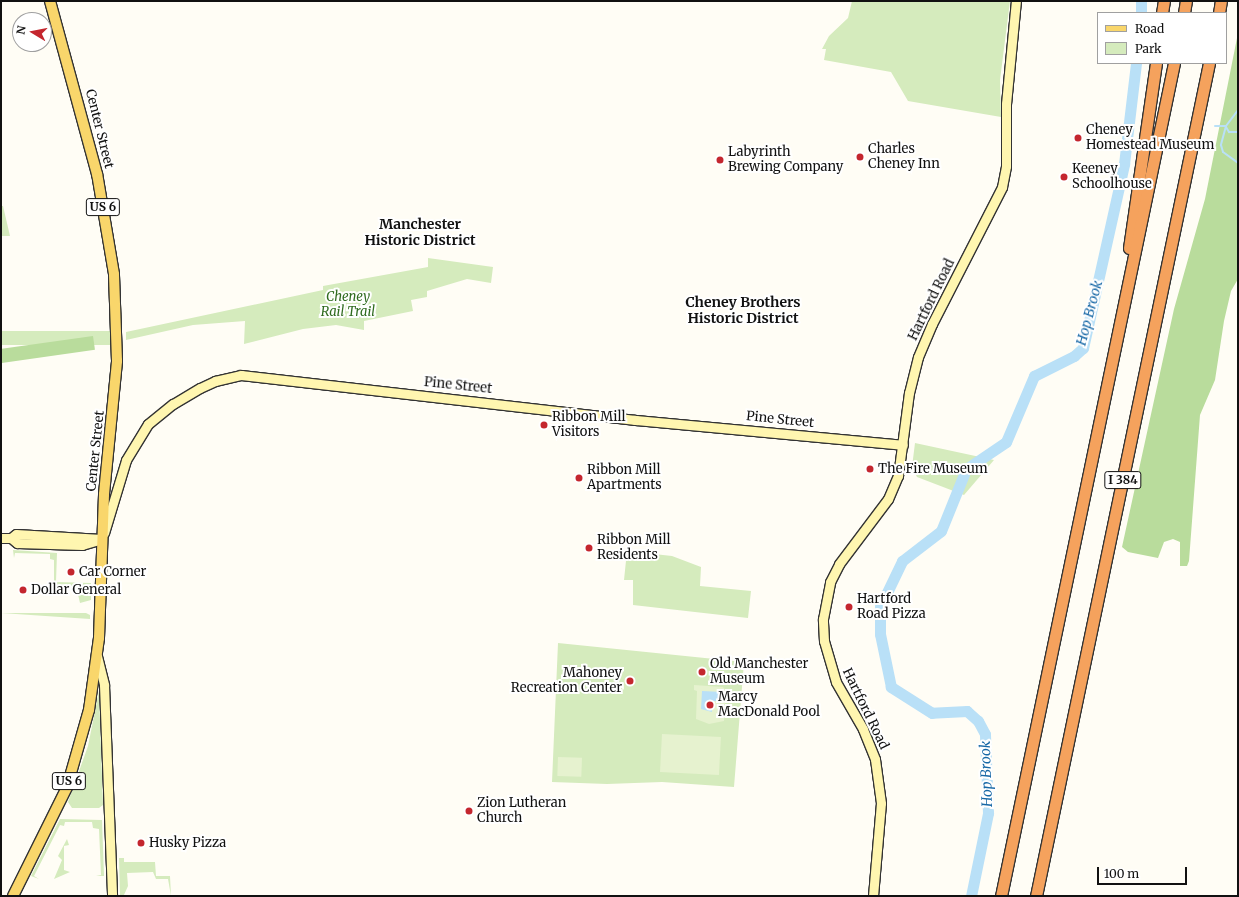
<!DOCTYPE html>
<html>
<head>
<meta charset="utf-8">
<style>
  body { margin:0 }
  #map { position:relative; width:1239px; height:897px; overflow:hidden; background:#fffdf5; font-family:Merriweather,serif }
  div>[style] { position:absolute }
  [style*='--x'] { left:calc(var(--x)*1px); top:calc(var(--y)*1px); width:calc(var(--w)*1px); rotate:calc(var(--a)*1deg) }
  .green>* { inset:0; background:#d5ebbd; transform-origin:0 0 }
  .forest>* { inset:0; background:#b9dc9c; transform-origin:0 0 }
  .pitch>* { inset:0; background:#e6f2cf; transform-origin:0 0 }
  .water>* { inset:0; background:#b9e0f7 }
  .stream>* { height:2px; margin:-1px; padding:0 1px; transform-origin:1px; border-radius:1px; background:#b9e0f7 }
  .river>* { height:11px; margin:-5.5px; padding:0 5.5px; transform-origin:5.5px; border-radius:5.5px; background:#b9e0f7 }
  .roads { filter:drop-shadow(1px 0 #333) drop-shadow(-1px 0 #333) drop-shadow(0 1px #333) drop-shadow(0 -1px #333) }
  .secondary>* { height:9px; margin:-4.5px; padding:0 4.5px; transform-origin:4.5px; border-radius:4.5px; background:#fff6b0 }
  .primary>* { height:10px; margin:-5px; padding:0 5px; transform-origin:5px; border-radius:5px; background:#f9d66b }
  .motorway>* { height:11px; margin:-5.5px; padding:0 5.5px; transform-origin:5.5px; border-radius:5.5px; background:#f5a25d }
  .dots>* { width:11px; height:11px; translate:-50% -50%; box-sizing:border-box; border:2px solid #fff; border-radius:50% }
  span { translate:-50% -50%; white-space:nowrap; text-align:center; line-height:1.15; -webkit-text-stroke:4px #fff; paint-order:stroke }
  .shield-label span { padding:1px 3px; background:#fff; border:1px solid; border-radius:3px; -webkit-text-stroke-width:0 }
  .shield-label { font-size:12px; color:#111; font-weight:700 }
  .street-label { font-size:13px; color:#111 }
  .poi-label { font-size:13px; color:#111 }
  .left { translate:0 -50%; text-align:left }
  .right { translate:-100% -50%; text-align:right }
  .park-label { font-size:13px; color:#2f6b1f; font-style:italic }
  .neighbourhood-label { font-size:14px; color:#111; font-weight:700 }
  .water-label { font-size:14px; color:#1768a6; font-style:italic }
  .frame { position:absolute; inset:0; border:2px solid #111; pointer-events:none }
  .legend { position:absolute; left:1097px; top:12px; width:130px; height:52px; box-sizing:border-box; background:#fff; border:1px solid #a0a0a0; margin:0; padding:5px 7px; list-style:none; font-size:12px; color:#111 }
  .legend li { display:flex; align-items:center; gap:8px; height:20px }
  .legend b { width:20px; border:1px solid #a0a0a0 }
  .north { position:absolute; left:12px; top:12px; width:40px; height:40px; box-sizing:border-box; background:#fff; border:1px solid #a0a0a0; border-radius:50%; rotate:280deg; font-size:11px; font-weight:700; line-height:16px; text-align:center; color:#111 }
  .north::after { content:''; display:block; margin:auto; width:14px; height:18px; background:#c4262e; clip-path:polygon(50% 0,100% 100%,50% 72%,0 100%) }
  .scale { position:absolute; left:1097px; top:867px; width:90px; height:18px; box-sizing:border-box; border:2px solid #111; border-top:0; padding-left:5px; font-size:12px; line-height:14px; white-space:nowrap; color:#111; -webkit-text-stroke:3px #fff; paint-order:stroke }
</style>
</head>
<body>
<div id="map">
  <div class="green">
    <i style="clip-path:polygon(852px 1px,1010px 1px,1000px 80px,1001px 117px,908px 101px,891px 72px,824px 60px,826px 49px,822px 49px,829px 36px,848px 18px)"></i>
    <i style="clip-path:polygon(1px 206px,3px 206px,10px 236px,1px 236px)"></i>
    <i style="clip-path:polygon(428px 258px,493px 267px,491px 283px,467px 279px,427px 291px,427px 297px,411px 300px,413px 311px,364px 321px,364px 330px,336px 325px,303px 329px,244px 344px,245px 321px,193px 325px,126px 340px,126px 332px,323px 290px,323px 286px,428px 267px)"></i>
    <i style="left:110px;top:331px;width:14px;height:114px;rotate:90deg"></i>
    <i style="clip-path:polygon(915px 443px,994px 460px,964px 495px,917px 477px,912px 467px)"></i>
    <i style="clip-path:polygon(13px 550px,57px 553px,56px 582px,91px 583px,91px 600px,80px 603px,76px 586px,52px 585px,52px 590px,49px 590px,49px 584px,54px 584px,54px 560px,50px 559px,50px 554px,15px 553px,14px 558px)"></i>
    <i style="clip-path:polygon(627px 551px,672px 556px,701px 567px,700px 586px,751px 591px,748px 618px,633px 605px,633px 580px,624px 580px)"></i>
    <i style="clip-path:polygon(1px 613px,86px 613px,90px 615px,90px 619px)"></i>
    <i style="clip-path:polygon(558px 643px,744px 662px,734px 787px,662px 782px,607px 784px,552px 782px)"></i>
    <i style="clip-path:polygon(99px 691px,103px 805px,99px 808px,72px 808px,68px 802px,88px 746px)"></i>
    <i style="clip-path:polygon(60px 819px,102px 820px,104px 876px,96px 876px,101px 875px,99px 829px,93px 828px,92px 822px,65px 822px,64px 826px,60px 825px,34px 876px,39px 879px,31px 876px)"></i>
    <i style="clip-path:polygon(67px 839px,69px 845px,64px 846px,64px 870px,70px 872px,54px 879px,62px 860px,58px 856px)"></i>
    <i style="clip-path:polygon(119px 858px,124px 858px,124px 862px,155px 862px,156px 876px,170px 876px,171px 896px,168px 879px,156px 879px,153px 872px,127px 873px,128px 886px,124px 895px,120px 896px)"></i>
  </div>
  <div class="forest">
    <i style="clip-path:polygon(1238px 33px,1238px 279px,1231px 291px,1224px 321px,1215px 380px,1200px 415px,1189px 561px,1187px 566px,1180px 566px,1180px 542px,1173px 539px,1164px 542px,1158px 558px,1128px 552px,1122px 547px,1174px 309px,1205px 199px)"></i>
    <i style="left:93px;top:336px;width:14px;height:96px;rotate:82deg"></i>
  </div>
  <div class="pitch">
    <i style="clip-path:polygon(694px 685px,723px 687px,726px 691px,724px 721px,709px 724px,696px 719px,697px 691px,694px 690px)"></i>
    <i style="left:662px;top:734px;width:59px;height:38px;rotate:3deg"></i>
    <i style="left:558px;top:757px;width:24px;height:19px;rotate:2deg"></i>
  </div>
  <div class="water">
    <i style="clip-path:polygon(702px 691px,723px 692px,722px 701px,712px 701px,712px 712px,701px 709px)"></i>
  </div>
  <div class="stream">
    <i style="--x:1215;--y:126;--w:11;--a:0"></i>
    <i style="--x:1226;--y:126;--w:20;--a:-53"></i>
    <i style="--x:1226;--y:126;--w:20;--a:105"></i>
    <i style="--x:1221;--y:145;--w:7;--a:74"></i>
    <i style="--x:1223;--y:152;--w:19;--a:36"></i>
    <i style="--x:1226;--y:127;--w:6;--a:59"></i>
    <i style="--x:1229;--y:132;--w:9;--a:0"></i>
    <i style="--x:1127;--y:145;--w:7;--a:-16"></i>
  </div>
  <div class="river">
    <i style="--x:1141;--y:13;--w:12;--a:-90"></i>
    <i style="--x:971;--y:896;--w:85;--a:-78.4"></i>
    <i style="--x:988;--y:813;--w:79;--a:-92.2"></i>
    <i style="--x:985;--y:734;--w:15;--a:-118"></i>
    <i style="--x:978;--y:721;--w:15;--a:-138"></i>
    <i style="--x:967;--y:711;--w:35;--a:177"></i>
    <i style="--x:932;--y:713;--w:49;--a:-147.6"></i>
    <i style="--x:891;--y:687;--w:54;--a:-101.7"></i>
    <i style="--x:880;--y:634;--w:27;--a:-90"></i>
    <i style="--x:880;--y:607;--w:51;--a:-64.4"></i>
    <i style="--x:902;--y:561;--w:49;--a:-37.6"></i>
    <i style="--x:941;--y:531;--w:67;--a:-68"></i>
    <i style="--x:966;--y:469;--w:48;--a:-34"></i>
    <i style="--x:1006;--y:442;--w:72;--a:-67"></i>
    <i style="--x:1034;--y:376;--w:45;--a:-26.6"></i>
    <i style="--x:1074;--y:356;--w:12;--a:-42"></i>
    <i style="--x:1083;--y:348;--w:189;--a:-77.4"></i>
    <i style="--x:1124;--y:164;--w:102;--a:-83.2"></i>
  </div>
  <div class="roads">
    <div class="secondary">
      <i style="--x:104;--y:533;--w:76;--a:-73.2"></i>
      <i style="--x:126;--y:460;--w:42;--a:-58.6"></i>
      <i style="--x:148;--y:424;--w:32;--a:-39"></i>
      <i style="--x:173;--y:404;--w:31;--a:-31"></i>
      <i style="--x:200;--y:388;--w:17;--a:-25"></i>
      <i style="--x:215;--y:381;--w:27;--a:-13"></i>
      <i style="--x:241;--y:375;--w:397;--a:6.5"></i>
      <i style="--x:635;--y:420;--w:269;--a:5.3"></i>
      <i style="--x:1;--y:538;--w:10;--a:0"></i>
      <i style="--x:11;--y:538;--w:8;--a:40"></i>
      <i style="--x:17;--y:543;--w:65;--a:1.8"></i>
      <i style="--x:82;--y:545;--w:21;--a:-17"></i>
      <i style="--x:11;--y:538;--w:6;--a:-39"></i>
      <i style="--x:16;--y:534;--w:86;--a:3.3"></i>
      <i style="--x:97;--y:656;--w:30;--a:76"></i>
      <i style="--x:104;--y:685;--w:211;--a:87.8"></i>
      <i style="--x:873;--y:896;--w:93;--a:-85.1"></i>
      <i style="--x:881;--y:803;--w:44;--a:-97.8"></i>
      <i style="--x:875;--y:759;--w:32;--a:-112"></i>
      <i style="--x:863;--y:729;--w:54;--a:-119.9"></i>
      <i style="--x:836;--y:682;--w:43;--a:-106.3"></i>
      <i style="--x:824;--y:641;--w:22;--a:-93"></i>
      <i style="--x:823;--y:619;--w:38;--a:-79"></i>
      <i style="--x:830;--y:582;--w:20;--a:-63"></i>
      <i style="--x:839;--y:564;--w:81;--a:-53"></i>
      <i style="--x:888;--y:499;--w:25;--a:-67"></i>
      <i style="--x:898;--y:476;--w:84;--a:-82.5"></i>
      <i style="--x:909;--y:393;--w:37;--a:-76"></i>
      <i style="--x:918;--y:357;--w:36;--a:-67"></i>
      <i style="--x:932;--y:324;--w:154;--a:-62.9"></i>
      <i style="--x:1002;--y:187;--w:21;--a:-79"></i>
      <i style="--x:1006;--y:166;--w:62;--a:-90"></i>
      <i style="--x:1006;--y:104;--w:103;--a:-84.5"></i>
    </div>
    <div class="primary">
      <i style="--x:13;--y:896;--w:122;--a:-63.6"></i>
      <i style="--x:67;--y:787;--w:80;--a:-74.1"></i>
      <i style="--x:89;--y:710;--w:73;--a:-82.1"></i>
      <i style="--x:99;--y:638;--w:144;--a:-88"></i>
      <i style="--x:104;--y:494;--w:134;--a:-84.4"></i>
      <i style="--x:117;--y:361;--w:87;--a:-92"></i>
      <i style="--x:114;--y:274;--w:101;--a:-99.6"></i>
      <i style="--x:97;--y:174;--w:179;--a:-105.2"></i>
    </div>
    <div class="motorway">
      <i style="--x:1162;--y:13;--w:12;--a:-81"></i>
      <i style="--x:1184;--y:13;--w:12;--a:-81"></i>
      <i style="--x:1219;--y:13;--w:12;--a:-81"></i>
      <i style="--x:1129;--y:248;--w:187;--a:-81.7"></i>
      <i style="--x:1001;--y:896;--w:851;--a:-78.27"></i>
      <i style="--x:1036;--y:896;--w:851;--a:-78.27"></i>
    </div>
  </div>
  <div class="dots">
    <i style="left:1078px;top:138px;background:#c4262e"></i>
    <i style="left:860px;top:157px;background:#c4262e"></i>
    <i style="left:720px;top:160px;background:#c4262e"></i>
    <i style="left:1064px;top:177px;background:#c4262e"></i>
    <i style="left:544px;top:425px;background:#c4262e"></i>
    <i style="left:870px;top:469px;background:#c4262e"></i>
    <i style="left:579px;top:478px;background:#c4262e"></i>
    <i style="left:589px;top:548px;background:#c4262e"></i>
    <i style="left:71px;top:572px;background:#c4262e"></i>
    <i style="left:23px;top:590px;background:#c4262e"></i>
    <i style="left:849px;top:607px;background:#c4262e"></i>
    <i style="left:702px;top:672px;background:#c4262e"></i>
    <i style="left:630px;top:681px;background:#c4262e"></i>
    <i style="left:710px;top:705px;background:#c4262e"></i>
    <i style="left:469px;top:811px;background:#c4262e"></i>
    <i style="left:141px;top:843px;background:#c4262e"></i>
  </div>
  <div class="shield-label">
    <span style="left:103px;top:207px">US 6</span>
    <span style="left:1123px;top:480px">I 384</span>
    <span style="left:69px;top:781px">US 6</span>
  </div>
  <div class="street-label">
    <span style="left:99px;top:129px;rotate:76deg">Center Street</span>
    <span style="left:932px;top:300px;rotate:-64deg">Hartford Road</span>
    <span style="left:458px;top:386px;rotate:6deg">Pine Street</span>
    <span style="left:780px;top:420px;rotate:6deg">Pine Street</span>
    <span style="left:96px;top:451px;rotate:-84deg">Center Street</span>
    <span style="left:865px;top:709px;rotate:64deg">Hartford Road</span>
  </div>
  <div class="poi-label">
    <span class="left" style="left:1086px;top:138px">Cheney<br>Homestead Museum</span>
    <span class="left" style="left:868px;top:157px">Charles<br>Cheney Inn</span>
    <span class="left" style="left:728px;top:160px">Labyrinth<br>Brewing Company</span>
    <span class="left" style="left:1072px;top:177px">Keeney<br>Schoolhouse</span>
    <span class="left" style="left:552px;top:425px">Ribbon Mill<br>Visitors</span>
    <span class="left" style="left:878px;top:469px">The Fire Museum</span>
    <span class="left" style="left:587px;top:478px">Ribbon Mill<br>Apartments</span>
    <span class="left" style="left:597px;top:548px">Ribbon Mill<br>Residents</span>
    <span class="left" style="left:79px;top:572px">Car Corner</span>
    <span class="left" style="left:31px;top:590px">Dollar General</span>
    <span class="left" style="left:857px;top:607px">Hartford<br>Road Pizza</span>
    <span class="left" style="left:710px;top:672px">Old Manchester<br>Museum</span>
    <span class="right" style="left:622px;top:681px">Mahoney<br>Recreation Center</span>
    <span class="left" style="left:718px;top:705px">Marcy<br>MacDonald Pool</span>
    <span class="left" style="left:477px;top:811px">Zion Lutheran<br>Church</span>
    <span class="left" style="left:149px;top:843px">Husky Pizza</span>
  </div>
  <div class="park-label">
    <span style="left:348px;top:305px">Cheney<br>Rail Trail</span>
  </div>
  <div class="neighbourhood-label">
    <span style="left:420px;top:232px">Manchester<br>Historic District</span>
    <span style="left:743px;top:310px">Cheney Brothers<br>Historic District</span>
  </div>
  <div class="water-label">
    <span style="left:1089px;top:313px;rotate:-75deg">Hop Brook</span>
    <span style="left:986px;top:774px;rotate:-92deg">Hop Brook</span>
  </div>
  <div class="frame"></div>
  <ul class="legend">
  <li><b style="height:5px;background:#f9d66b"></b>Road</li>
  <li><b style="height:11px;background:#d5ebbd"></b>Park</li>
  </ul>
  <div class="north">N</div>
  <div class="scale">100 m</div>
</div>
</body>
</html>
